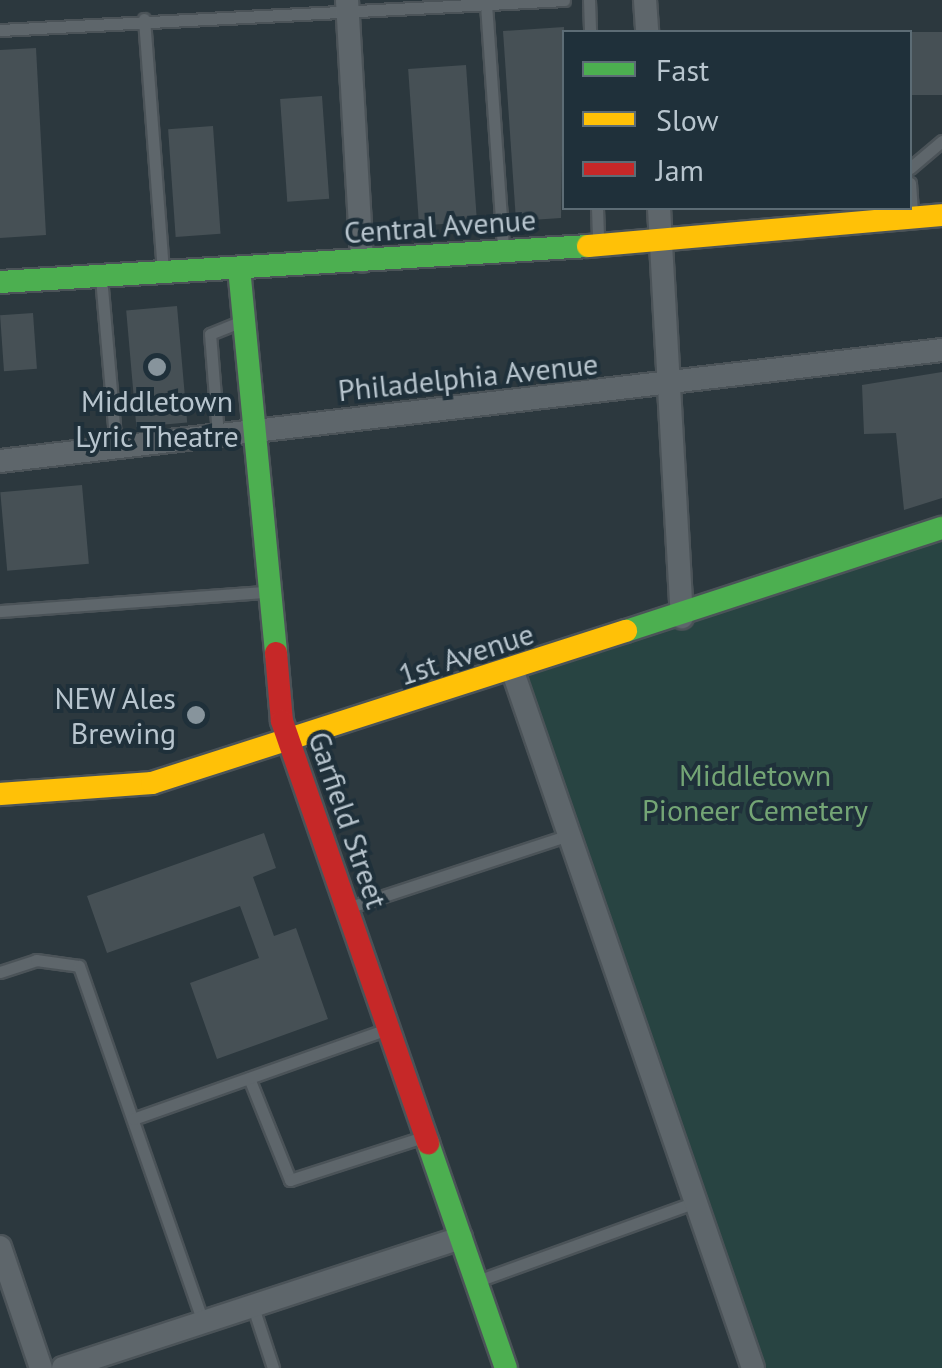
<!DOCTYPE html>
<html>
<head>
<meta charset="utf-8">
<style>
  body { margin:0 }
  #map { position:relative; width:942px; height:1368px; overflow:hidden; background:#2c383e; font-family:"PT Sans",sans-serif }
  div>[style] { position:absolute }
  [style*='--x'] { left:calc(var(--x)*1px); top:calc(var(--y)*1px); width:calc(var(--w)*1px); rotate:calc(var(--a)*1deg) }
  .green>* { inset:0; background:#284442 }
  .building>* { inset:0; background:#465055; transform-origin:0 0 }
  .roads { filter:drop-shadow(2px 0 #4b5358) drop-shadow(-2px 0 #4b5358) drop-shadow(0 2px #4b5358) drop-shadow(0 -2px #4b5358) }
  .lane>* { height:11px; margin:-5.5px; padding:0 5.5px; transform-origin:5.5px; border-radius:5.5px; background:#5e666b }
  .street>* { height:22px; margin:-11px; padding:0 11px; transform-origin:11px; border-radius:11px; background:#5e666b }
  .fast>* { height:22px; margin:-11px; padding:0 11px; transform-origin:11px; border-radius:11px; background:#4caf50 }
  .slow>* { height:22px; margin:-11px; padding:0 11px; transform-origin:11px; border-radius:11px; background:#ffc107 }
  .jam>* { height:22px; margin:-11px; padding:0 11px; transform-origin:11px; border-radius:11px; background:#c62828 }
  .dots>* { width:28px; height:28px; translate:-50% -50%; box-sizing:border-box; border:5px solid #1f303a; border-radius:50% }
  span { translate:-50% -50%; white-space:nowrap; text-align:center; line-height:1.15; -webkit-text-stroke:8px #1f303a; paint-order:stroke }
  .street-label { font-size:30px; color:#b8c5ce }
  .poi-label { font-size:30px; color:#b8c5ce }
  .right { translate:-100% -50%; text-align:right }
  .park-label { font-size:30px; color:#74a575 }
  .legend { position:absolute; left:562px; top:30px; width:350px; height:180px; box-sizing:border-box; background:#1f303a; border:2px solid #5c6c75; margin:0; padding:12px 18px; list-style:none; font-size:30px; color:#b8c5ce }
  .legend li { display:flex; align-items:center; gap:20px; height:50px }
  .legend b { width:50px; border:2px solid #5c6c75 }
</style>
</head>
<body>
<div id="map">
  <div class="green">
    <i style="clip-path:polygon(942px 528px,942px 1368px,753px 1368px,512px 669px)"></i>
  </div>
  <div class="building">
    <i style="clip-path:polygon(564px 27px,561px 218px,516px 221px,503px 31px)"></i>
    <i style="left:942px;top:32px;width:63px;height:32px;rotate:90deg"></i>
    <i style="clip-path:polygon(36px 48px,46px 235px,0 238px,0 50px)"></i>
    <i style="left:466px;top:65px;width:157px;height:58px;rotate:86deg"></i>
    <i style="left:322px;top:96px;width:103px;height:42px;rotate:86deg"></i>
    <i style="left:213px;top:126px;width:108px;height:45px;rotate:86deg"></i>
    <i style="left:177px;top:306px;width:117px;height:51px;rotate:85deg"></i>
    <i style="left:33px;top:313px;width:56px;height:33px;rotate:86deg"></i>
    <i style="clip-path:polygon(942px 372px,942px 498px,904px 510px,896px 433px,864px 434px,862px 385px)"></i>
    <i style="left:82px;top:485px;width:79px;height:82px;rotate:85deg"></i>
    <i style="clip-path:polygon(264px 833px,276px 868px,253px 877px,274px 936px,296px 928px,328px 1019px,217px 1059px,190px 983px,259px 958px,240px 906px,107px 953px,87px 896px)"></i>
  </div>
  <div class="roads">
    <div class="lane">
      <i style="--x:589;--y:0;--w:32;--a:88"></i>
      <i style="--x:486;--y:4;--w:247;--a:86"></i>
      <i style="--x:144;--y:19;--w:252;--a:85.7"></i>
      <i style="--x:0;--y:30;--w:565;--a:-3.04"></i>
      <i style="--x:910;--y:168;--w:42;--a:-40.2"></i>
      <i style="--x:910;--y:183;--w:30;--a:86"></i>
      <i style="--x:597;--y:208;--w:32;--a:88"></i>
      <i style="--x:101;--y:277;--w:171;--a:85"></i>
      <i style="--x:218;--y:435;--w:101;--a:-94.5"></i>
      <i style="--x:210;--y:334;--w:31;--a:-22"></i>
      <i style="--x:0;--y:611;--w:266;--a:-4.1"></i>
      <i style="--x:350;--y:907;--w:231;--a:-18.2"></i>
      <i style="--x:0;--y:972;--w:38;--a:-18"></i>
      <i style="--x:36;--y:960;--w:43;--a:7.9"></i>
      <i style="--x:79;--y:966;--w:379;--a:70.8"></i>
      <i style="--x:249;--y:1078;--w:110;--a:68.1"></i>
      <i style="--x:290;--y:1180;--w:140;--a:-17.9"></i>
      <i style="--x:133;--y:1119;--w:266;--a:-19.5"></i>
      <i style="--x:480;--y:1280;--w:230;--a:-19.9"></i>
      <i style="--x:253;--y:1307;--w:64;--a:71.8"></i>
    </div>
    <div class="street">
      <i style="--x:347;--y:0;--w:261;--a:86.7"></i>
      <i style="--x:645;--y:0;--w:32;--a:86"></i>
      <i style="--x:659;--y:208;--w:410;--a:86.8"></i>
      <i style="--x:0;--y:461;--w:949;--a:-6.72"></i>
      <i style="--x:512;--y:669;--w:739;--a:70.98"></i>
      <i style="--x:0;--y:1247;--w:128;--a:71.3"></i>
      <i style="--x:63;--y:1368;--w:419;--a:-18.1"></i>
    </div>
    <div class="fast">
      <i style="--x:239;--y:268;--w:387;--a:84.5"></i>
      <i style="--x:0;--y:282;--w:589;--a:-3.5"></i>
      <i style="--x:626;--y:631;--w:332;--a:-18.1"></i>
      <i style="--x:428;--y:1143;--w:238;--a:70.9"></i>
    </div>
    <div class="slow">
      <i style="--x:588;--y:246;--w:355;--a:-5"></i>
      <i style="--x:0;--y:794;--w:152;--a:-4.1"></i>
      <i style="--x:152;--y:783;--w:498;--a:-17.8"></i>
    </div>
    <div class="jam">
      <i style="--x:276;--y:653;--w:68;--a:85"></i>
      <i style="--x:282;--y:721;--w:447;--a:70.9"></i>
    </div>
  </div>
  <div class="dots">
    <i style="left:157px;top:367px;background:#87949c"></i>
    <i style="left:196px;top:715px;background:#87949c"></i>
  </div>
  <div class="street-label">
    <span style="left:440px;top:226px;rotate:-4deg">Central Avenue</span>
    <span style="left:468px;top:377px;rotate:-6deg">Philadelphia Avenue</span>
    <span style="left:466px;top:654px;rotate:-18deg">1st Avenue</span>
    <span style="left:348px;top:820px;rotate:71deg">Garfield Street</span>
  </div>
  <div class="poi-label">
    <span style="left:157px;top:418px">Middletown<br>Lyric Theatre</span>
    <span class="right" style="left:176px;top:715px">NEW Ales<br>Brewing</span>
  </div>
  <div class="park-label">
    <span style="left:755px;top:792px">Middletown<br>Pioneer Cemetery</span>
  </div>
  <ul class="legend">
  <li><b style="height:12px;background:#4caf50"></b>Fast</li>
  <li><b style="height:12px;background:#ffc107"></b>Slow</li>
  <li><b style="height:12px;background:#c62828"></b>Jam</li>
  </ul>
</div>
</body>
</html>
